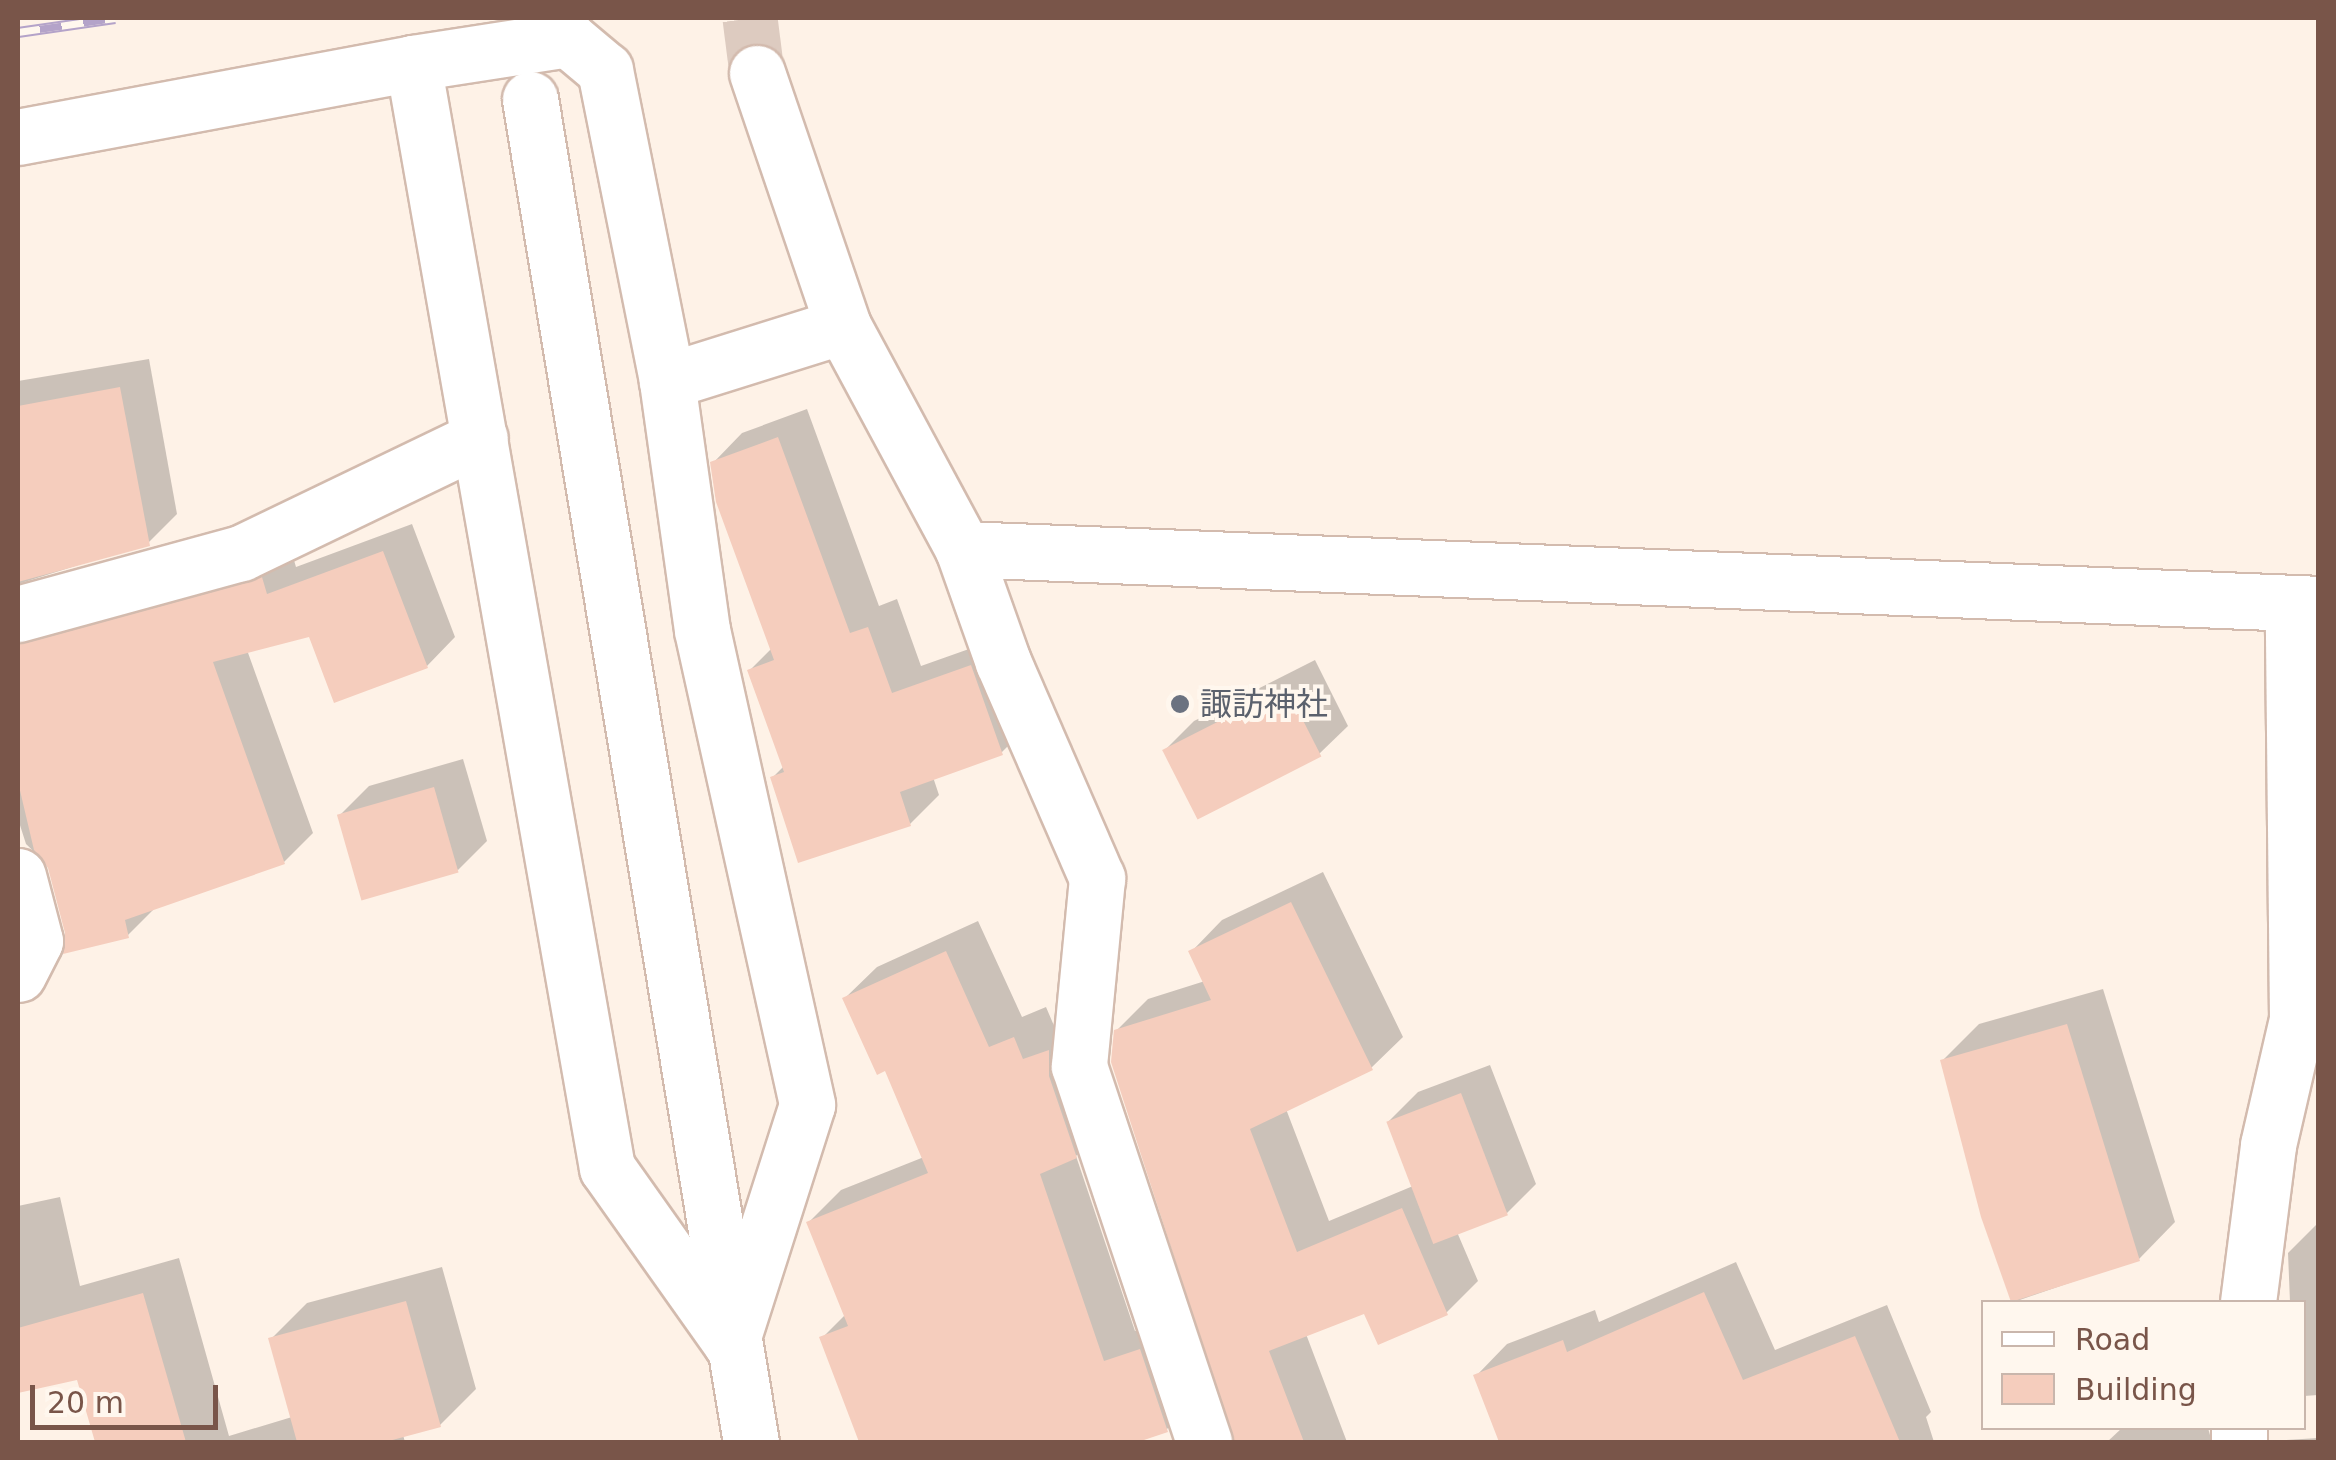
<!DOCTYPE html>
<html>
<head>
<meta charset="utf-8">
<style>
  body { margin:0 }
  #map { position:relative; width:2336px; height:1460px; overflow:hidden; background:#fef2e7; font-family:"DejaVu Sans","Noto Sans JP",sans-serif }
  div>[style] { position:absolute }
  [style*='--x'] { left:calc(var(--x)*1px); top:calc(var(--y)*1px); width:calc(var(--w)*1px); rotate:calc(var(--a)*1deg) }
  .shadow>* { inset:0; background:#0003 }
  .building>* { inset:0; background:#f5cdbd; transform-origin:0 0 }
  .minor-tunnel>* { height:55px; margin-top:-27.5px; transform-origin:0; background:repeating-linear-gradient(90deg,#ddcbc0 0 55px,transparent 0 83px) }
  .roads { filter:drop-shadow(2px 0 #d3bbae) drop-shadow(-2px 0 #d3bbae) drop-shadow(0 2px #d3bbae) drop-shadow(0 -2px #d3bbae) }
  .minor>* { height:55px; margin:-27.5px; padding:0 27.5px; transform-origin:27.5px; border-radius:27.5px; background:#fff }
  .rail>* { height:11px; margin-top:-5.5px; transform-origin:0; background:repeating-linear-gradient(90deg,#fff7ee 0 22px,#b4a3c9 0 44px); box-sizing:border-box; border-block:2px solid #b4a3c9 }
  .dots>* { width:28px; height:28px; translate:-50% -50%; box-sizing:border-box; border:5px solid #fff7ee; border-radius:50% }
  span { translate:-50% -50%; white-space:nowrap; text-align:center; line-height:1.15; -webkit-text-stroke:8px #fff7ee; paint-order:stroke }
  .worship-label { font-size:32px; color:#5b616d }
  .left { translate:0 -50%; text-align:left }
  .frame { position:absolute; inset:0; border:20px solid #795549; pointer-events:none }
  .legend { position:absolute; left:1981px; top:1300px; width:325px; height:130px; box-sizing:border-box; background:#fff7ee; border:2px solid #c9b6ac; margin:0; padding:12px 18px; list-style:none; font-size:30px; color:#795549 }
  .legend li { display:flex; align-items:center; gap:20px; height:50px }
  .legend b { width:50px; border:2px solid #c9b6ac }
  .scale { position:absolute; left:30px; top:1385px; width:188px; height:45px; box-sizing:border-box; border:5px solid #795549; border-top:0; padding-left:12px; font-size:30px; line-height:35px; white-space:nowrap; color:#795549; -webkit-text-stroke:8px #fff7ee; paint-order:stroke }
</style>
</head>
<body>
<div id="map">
  <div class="shadow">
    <i style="clip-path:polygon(149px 359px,177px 514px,148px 543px,18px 584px,18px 381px)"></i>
    <i style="clip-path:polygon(807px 409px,879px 606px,897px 599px,921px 666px,1000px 638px,1030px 724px,1002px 752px,933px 777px,939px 795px,910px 824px,773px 777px,784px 766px,750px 670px,772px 648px,713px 463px,742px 433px)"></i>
    <i style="clip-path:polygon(412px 524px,455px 637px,427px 666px,310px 634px,247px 650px,313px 833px,284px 862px,157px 906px,127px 936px,68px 933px,50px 867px,26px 844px,18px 819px,18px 594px,291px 550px,296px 567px)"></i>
    <i style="clip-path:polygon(1315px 660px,1348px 726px,1319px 754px,1165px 750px,1194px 721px)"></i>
    <i style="clip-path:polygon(463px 759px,487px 841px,458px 870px,340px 815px,369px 786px)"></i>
    <i style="clip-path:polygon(1323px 872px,1403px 1037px,1371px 1068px,1286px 1109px,1329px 1221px,1413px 1186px,1389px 1121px,1418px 1092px,1490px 1065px,1536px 1184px,1507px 1213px,1457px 1232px,1478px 1281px,1446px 1313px,1365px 1310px,1306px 1334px,1347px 1442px,1235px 1442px,1116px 1031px,1148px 999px,1205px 981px,1191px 952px,1222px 920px)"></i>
    <i style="clip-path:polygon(978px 921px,1022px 1017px,1046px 1007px,1055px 1028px,1080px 1020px,1107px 1124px,1076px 1156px,1135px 1331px,1172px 1319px,1198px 1398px,1166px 1430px,1131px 1442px,861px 1442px,822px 1338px,846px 1314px,809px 1222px,841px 1190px,924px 1157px,886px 1068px,845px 998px,877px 967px)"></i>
    <i style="clip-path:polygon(2103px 989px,2175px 1222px,2139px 1259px,2014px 1302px,1983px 1216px,1943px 1060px,1979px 1024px)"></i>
    <i style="clip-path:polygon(60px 1197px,80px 1286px,179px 1258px,229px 1436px,292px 1417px,271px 1339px,307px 1303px,442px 1267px,476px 1389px,440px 1425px,403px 1435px,405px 1442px,100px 1442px,79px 1377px,18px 1390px,18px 1206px)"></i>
    <i style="clip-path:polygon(2318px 1223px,2318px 1395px,2304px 1396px,2304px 1302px,2290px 1302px,2288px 1253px)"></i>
    <i style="clip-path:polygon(1736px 1262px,1775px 1350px,1887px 1305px,1931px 1412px,1926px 1417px,1934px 1442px,1502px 1442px,1476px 1376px,1507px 1344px,1595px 1310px,1599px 1322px)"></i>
    <i style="clip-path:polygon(2122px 1428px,2208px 1428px,2212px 1442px,2107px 1442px)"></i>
    <i style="clip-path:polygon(2318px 1438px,2318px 1442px,2255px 1442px)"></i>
  </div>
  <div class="building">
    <i style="clip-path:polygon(120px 387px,150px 546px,18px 582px,18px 406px)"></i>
    <i style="clip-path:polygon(778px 437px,850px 633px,868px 627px,892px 693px,971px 665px,1003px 755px,900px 792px,911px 826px,798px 863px,770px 777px,784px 772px,747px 670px,774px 660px,716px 502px,710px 462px)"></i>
    <i style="clip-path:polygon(383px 551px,428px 668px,334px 703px,309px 637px,213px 662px,285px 864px,125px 920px,129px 938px,63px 954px,65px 933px,48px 868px,34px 850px,18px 782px,18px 644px,262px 577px,267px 594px)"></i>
    <i style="left:1286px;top:687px;width:78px;height:139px;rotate:63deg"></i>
    <i style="left:434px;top:787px;width:89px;height:101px;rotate:74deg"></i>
    <i style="clip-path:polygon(1291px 902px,1373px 1070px,1250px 1129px,1297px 1252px,1402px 1208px,1448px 1315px,1378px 1345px,1364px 1314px,1269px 1351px,1304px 1442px,1234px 1442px,1111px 1062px,1114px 1030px,1211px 1000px,1188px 951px)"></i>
    <i style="clip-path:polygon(946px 951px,989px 1047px,1014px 1037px,1023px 1059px,1049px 1050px,1049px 1076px,1077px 1158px,1040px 1174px,1104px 1361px,1140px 1349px,1168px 1432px,1138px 1442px,859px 1442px,819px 1337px,848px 1326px,806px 1222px,928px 1173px,885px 1071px,877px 1075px,842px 998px)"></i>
    <i style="clip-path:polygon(2067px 1024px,2140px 1261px,2011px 1302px,1981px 1217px,1940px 1060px)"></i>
    <i style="left:1461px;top:1093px;width:131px;height:80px;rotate:69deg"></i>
    <i style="clip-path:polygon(1704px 1292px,1743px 1380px,1855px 1336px,1900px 1442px,1499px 1442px,1473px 1375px,1563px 1340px,1567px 1352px)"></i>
    <i style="clip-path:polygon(143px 1293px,186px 1442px,95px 1442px,77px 1380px,18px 1393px,18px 1328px)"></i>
    <i style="clip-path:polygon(406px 1301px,441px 1427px,385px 1442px,297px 1442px,268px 1338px)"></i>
  </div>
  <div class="minor-tunnel">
    <i style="--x:750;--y:18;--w:55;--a:82.7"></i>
  </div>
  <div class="roads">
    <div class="minor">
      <i style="--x:568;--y:39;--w:48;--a:40"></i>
      <i style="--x:605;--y:70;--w:317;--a:78.7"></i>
      <i style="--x:667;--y:381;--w:251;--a:82"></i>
      <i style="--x:702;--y:630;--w:486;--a:77.5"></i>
      <i style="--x:807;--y:1105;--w:250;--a:107.7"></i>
      <i style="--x:731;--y:1343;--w:214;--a:-125.3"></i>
      <i style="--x:607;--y:1168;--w:1122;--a:-99.96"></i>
      <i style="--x:413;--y:63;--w:157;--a:-8.8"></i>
      <i style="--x:757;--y:73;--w:267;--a:71.2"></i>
      <i style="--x:843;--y:326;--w:253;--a:61.7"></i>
      <i style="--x:963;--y:549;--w:120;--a:70.5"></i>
      <i style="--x:1003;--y:662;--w:236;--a:66.5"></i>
      <i style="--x:1097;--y:878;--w:189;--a:95.5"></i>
      <i style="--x:1079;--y:1066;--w:396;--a:71.6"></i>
      <i style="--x:530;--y:99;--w:1361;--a:80.66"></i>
      <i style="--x:18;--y:137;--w:402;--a:-10.6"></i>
      <i style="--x:667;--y:381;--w:184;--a:-17.4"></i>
      <i style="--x:963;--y:549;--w:1356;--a:2.32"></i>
      <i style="--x:18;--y:614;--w:231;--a:-15.3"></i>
      <i style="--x:241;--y:553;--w:265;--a:-25.7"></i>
      <i style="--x:18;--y:876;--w:67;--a:75.3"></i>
      <i style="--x:35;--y:941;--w:37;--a:117"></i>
      <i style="--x:2248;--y:1302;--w:158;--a:-82.7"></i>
      <i style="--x:2268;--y:1145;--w:129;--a:-77"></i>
      <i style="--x:2297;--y:1019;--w:415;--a:-90.6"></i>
      <i style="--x:2239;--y:1428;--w:14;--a:90"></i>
    </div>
  </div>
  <div class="rail">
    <i style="--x:18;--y:32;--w:98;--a:-8.2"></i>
  </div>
  <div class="dots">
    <i style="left:1180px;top:704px;background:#6b7280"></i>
  </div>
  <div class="worship-label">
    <span class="left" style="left:1200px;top:704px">諏訪神社</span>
  </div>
  <div class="frame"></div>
  <ul class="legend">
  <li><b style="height:12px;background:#fff"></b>Road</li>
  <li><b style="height:28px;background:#f5cdbd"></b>Building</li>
  </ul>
  <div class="scale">20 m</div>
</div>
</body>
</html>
